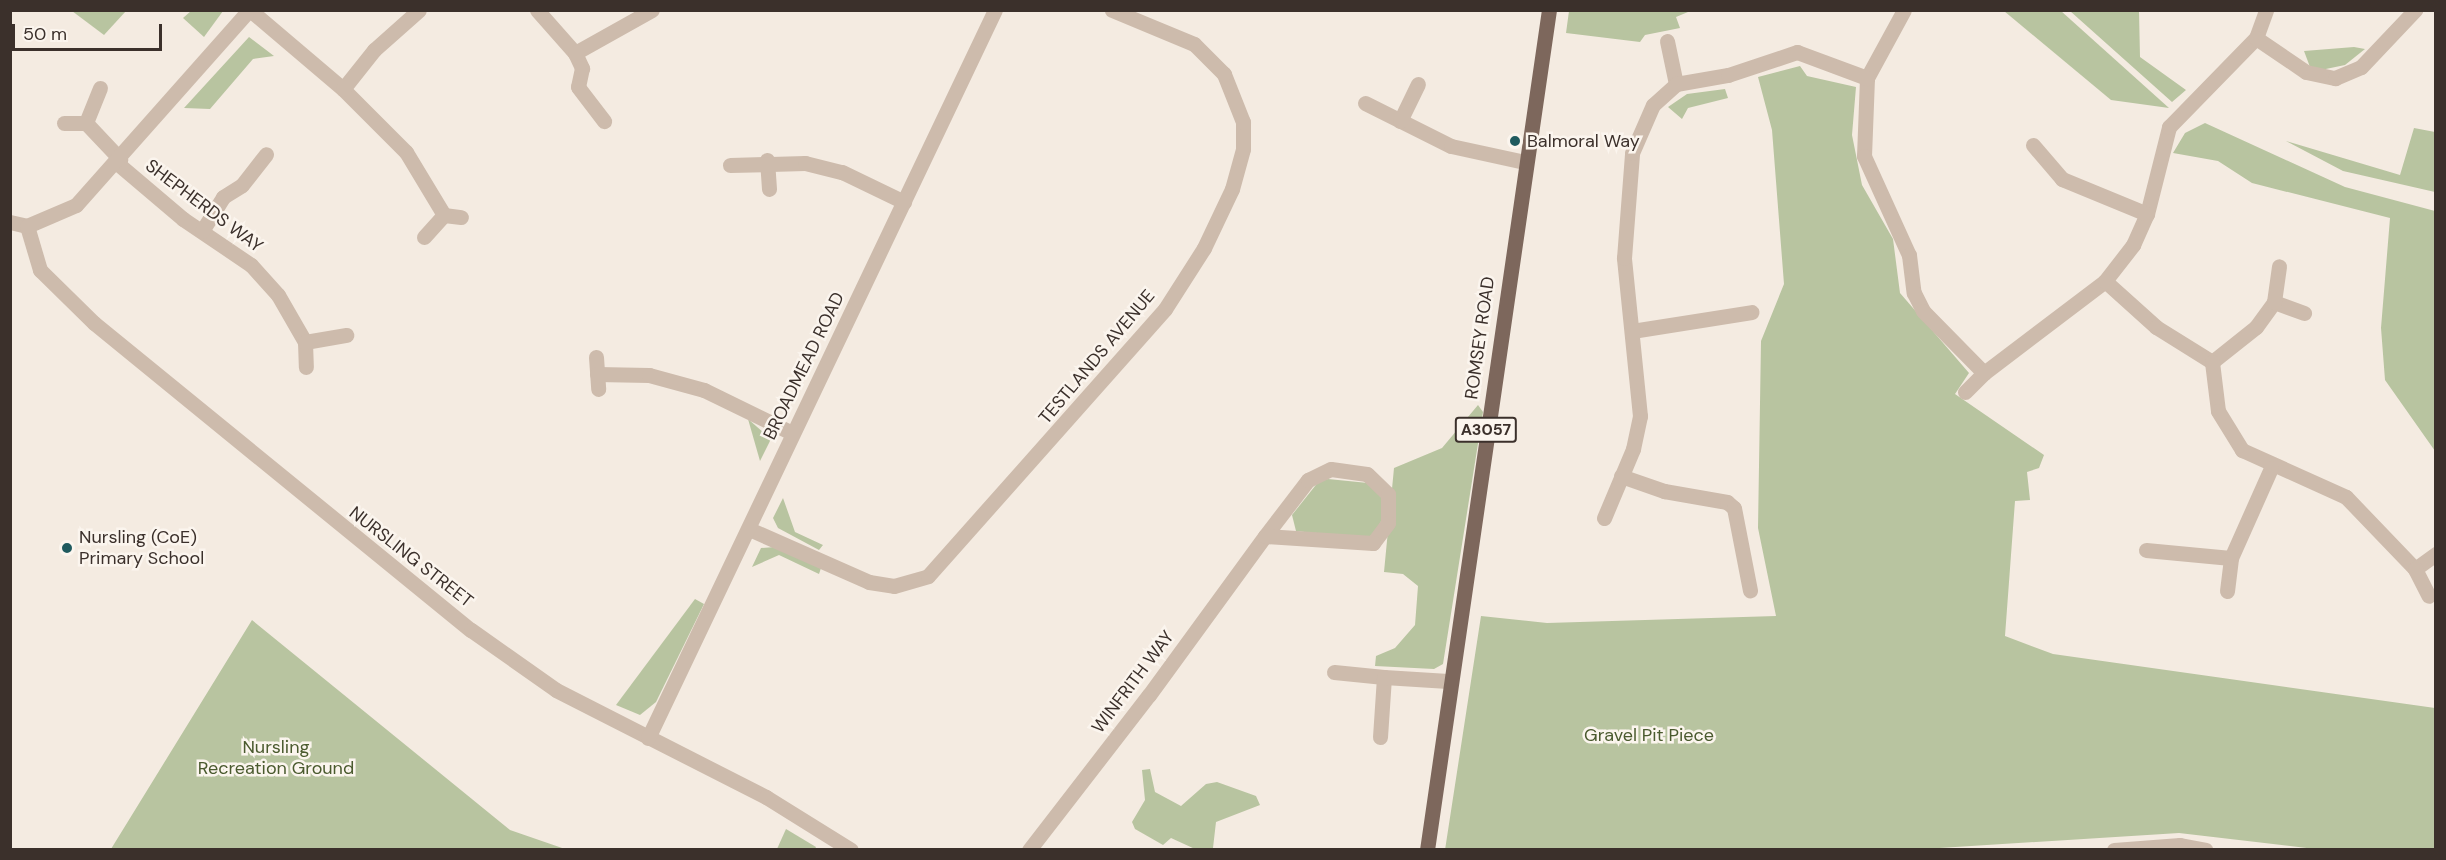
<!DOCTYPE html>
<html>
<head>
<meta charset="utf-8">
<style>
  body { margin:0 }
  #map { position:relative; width:2446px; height:860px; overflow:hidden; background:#f4ebe1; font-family:"DM Sans",sans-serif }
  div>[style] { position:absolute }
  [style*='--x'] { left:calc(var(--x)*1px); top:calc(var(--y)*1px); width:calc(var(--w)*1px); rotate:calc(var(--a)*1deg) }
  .green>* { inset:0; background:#b8c4a0 }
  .minor>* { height:15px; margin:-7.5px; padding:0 7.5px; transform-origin:7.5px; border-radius:7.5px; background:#cdbbac }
  .major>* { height:15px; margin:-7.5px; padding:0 7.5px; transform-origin:7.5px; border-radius:7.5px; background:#7d675c }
  .dots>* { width:16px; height:16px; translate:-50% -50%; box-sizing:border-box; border:3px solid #fbf5ee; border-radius:50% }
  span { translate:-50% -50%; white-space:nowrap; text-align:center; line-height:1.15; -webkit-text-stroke:5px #fbf5ee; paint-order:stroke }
  .shield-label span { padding:2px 4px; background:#fbf5ee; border:2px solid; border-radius:4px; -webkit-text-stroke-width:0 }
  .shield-label { font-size:16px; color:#3b302b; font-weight:700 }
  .poi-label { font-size:18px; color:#3b302b }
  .left { translate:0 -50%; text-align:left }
  .street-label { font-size:18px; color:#3b302b }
  .park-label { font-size:18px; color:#4a5a2e }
  .frame { position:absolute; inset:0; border:12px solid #3b302b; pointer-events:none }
  .scale { position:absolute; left:12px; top:24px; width:150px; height:27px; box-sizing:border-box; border:3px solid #3b302b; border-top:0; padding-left:8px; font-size:18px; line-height:21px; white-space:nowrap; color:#3b302b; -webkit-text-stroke:4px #fbf5ee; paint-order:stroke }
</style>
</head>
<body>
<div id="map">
  <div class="green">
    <i style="clip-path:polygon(72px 11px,126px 11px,104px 35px)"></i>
    <i style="clip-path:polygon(191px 11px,222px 10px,223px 11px,204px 37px,183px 18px)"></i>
    <i style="clip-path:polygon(1569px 11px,1569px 10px,1753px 11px,1688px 12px,1676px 17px,1680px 28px,1645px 35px,1640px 42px,1566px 33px)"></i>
    <i style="clip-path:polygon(2004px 11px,2061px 11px,2169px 108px,2111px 100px)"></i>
    <i style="clip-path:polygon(2070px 11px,2139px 11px,2140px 57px,2186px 90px,2172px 102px)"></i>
    <i style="clip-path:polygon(249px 37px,274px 56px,253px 59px,210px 109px,184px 108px)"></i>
    <i style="clip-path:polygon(2354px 47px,2365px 49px,2345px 65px,2321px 70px,2310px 67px,2304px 51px)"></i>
    <i style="clip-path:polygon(1800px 66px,1807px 76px,1856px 87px,1852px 135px,1862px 185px,1893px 239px,1900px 293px,1969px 373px,1955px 394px,2044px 455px,2039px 468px,2027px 472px,2030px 500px,2015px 501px,2005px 636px,2053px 654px,2435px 708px,2435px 849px,2315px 849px,2179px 833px,1908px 850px,1445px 850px,1481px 616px,1547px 623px,1776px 616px,1758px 528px,1761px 341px,1784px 284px,1772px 130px,1758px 77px)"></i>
    <i style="clip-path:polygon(1725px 89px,1728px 98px,1688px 108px,1682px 119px,1668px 107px,1687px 94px)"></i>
    <i style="clip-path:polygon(2205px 123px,2345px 187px,2435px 211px,2435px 451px,2385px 380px,2381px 328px,2390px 218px,2252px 183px,2218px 161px,2173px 153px,2185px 133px)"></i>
    <i style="clip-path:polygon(2414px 128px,2435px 132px,2435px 192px,2343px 171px,2286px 141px,2400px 175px)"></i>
    <i style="clip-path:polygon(1478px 405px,1483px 412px,1443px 664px,1434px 669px,1375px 666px,1376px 656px,1395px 648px,1415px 625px,1418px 586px,1403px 574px,1384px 572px,1394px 468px,1442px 448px)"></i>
    <i style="clip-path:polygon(748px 419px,771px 439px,760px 461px)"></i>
    <i style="clip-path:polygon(1328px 479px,1368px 483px,1382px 495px,1384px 516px,1374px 534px,1364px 539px,1296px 531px,1292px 515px,1319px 481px)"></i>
    <i style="clip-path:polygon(783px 498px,795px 532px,823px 545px,819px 550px,778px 528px,773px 518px)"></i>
    <i style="clip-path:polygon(775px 547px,821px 568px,819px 574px,779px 555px,752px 567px,761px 548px)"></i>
    <i style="clip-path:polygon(695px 599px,704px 604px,656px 702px,640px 715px,616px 705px)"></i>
    <i style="clip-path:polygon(252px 620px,510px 830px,565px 849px,111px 849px)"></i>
    <i style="clip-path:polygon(1150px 769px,1155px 792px,1181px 806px,1206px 784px,1217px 782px,1256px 796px,1260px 805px,1216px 822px,1213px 848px,1195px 849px,1171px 838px,1163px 845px,1135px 829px,1132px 822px,1145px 800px,1142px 770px)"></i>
    <i style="clip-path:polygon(786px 829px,816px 847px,815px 849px,777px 849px)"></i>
  </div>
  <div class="minor">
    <i style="--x:250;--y:10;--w:122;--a:40.3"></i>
    <i style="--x:343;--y:89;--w:89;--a:45"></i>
    <i style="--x:406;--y:152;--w:74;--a:58.9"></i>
    <i style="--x:537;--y:10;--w:57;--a:48.5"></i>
    <i style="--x:575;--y:53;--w:17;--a:65"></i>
    <i style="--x:582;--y:68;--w:19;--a:102"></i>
    <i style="--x:578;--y:87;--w:43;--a:52.6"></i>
    <i style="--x:1904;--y:10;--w:77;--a:118.6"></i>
    <i style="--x:1867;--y:78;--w:78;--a:92.2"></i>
    <i style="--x:1864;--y:156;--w:109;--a:65.6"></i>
    <i style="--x:1909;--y:255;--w:38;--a:83"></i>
    <i style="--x:1914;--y:293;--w:20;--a:63"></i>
    <i style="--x:1923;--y:311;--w:87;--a:45.5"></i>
    <i style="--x:1984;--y:373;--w:152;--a:-37.2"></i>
    <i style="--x:2105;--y:281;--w:46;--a:-52.1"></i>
    <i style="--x:2133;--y:245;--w:34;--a:-66"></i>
    <i style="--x:2147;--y:214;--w:90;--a:-75.8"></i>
    <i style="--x:2169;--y:127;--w:124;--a:-45.7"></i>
    <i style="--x:2256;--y:38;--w:30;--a:-70"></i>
    <i style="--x:2256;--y:38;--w:60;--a:34.2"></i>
    <i style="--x:2306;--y:72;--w:30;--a:12"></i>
    <i style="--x:2335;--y:78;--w:28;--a:-23"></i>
    <i style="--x:2361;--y:67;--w:79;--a:-46.5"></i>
    <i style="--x:1667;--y:41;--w:44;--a:78.2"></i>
    <i style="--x:575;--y:53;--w:88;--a:-29.2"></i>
    <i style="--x:100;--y:88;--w:38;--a:112"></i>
    <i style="--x:86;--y:123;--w:50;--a:46.6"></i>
    <i style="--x:343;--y:89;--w:50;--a:-51.5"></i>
    <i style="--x:374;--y:50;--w:60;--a:-41.6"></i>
    <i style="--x:1365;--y:103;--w:96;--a:26.6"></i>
    <i style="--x:1451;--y:146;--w:76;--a:12.2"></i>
    <i style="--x:1400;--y:121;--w:41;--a:-64.1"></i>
    <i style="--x:64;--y:123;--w:22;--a:0"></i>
    <i style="--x:2033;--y:145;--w:45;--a:49.5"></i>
    <i style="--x:2062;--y:179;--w:92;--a:22.4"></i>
    <i style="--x:767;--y:160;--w:29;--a:86"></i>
    <i style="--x:117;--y:163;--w:87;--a:40.3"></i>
    <i style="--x:183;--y:219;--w:82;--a:34.1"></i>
    <i style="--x:251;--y:265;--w:40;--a:48"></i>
    <i style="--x:278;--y:295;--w:54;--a:60.1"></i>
    <i style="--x:305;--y:342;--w:25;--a:88"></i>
    <i style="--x:730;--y:165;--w:75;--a:-1.5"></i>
    <i style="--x:805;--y:163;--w:38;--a:14"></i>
    <i style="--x:842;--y:172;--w:69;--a:25.8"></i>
    <i style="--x:444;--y:215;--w:17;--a:7"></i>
    <i style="--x:10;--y:222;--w:17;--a:13"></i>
    <i style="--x:27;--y:226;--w:46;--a:73.5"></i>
    <i style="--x:40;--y:270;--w:76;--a:44.5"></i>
    <i style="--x:94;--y:323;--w:486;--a:39.2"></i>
    <i style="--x:471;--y:630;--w:104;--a:35.2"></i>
    <i style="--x:556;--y:690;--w:236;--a:27"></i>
    <i style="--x:766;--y:797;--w:100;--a:31.9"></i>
    <i style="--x:27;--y:226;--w:53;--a:-23.2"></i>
    <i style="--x:76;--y:205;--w:261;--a:-48.4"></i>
    <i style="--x:202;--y:231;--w:40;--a:-58"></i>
    <i style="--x:223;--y:197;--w:22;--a:-32"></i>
    <i style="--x:242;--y:185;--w:39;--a:-52"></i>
    <i style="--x:424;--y:237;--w:30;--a:-48"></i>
    <i style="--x:2105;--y:281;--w:69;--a:42"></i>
    <i style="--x:2156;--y:327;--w:66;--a:32"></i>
    <i style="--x:2212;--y:362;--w:56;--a:-38.5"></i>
    <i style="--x:2256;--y:327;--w:31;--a:-54"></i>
    <i style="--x:2274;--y:302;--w:32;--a:20"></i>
    <i style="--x:2274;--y:302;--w:36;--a:-82"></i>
    <i style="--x:1632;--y:331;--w:121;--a:-9"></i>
    <i style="--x:305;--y:342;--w:42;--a:-9.7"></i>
    <i style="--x:596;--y:357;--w:32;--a:86"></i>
    <i style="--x:2212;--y:362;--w:49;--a:83"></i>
    <i style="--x:2218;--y:411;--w:46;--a:58.4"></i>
    <i style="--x:2242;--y:450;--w:114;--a:24.3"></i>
    <i style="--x:2346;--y:497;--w:100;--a:46.2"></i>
    <i style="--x:2415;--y:569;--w:26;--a:-36"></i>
    <i style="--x:597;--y:374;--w:52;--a:1.1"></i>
    <i style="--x:649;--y:375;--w:57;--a:15.3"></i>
    <i style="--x:704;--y:390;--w:98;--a:26"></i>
    <i style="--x:1965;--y:392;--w:27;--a:-45"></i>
    <i style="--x:1621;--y:476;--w:46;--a:19.2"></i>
    <i style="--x:1664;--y:491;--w:64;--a:9.9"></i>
    <i style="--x:1727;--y:502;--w:9;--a:41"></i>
    <i style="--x:1734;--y:508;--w:84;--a:79"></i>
    <i style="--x:1604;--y:518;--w:75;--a:-67.2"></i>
    <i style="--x:1633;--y:449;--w:34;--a:-78"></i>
    <i style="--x:1640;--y:416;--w:159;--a:-95.8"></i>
    <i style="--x:1624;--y:258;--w:105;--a:-85.6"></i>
    <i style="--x:1632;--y:153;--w:52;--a:-66.4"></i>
    <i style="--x:1653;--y:105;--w:31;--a:-42"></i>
    <i style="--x:1676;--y:84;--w:53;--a:-9.8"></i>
    <i style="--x:1728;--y:75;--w:73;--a:-18.4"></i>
    <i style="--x:1797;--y:52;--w:75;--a:20.4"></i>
    <i style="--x:749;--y:529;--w:131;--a:23.8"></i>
    <i style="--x:869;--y:582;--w:25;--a:9"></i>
    <i style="--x:894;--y:586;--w:35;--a:-16"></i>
    <i style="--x:928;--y:576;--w:357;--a:-48.4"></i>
    <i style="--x:1165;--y:309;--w:72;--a:-57.4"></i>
    <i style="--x:1204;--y:248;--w:65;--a:-64.6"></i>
    <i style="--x:1232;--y:189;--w:41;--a:-74.6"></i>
    <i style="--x:1243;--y:149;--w:27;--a:-90"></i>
    <i style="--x:1243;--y:122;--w:52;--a:-111.6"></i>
    <i style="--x:1224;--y:74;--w:42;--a:-135"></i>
    <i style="--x:1194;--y:44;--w:89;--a:-157.5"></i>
    <i style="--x:2146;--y:550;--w:85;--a:5.4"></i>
    <i style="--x:2415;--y:569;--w:30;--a:63"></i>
    <i style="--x:2227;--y:591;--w:33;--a:-83"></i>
    <i style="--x:2231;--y:558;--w:98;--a:-66"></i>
    <i style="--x:1334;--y:672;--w:50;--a:5.7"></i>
    <i style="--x:1380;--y:737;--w:60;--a:-86.2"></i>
    <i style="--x:1384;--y:677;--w:64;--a:3.6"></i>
    <i style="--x:648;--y:738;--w:806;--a:-64.52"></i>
    <i style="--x:1029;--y:850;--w:196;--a:-52.3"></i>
    <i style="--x:1149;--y:695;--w:197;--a:-53.9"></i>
    <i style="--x:1265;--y:536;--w:71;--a:-52.5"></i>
    <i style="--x:1308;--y:480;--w:25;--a:-26"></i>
    <i style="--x:1331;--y:469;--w:36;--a:8"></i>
    <i style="--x:1367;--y:474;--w:29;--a:44"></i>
    <i style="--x:1388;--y:494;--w:29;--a:90"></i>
    <i style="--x:1388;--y:523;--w:25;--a:127"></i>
    <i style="--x:1373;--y:543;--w:108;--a:-176.3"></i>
    <i style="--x:2114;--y:850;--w:66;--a:-4.3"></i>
    <i style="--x:2180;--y:845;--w:26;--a:11"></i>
  </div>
  <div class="major">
    <i style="--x:1427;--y:850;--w:849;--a:-81.74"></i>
  </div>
  <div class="dots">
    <i style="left:1515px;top:141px;background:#1f5a5e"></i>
    <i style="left:67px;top:548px;background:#1f5a5e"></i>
  </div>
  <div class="shield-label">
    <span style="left:1486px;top:430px">A3057</span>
  </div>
  <div class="poi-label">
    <span class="left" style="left:1527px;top:141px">Balmoral Way</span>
    <span class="left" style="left:79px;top:548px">Nursling (CoE)<br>Primary School</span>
  </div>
  <div class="street-label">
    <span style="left:204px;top:206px;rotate:37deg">SHEPHERDS WAY</span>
    <span style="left:1480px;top:338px;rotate:-82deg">ROMSEY ROAD</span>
    <span style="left:1097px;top:357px;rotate:-50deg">TESTLANDS AVENUE</span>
    <span style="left:804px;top:366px;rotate:-64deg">BROADMEAD ROAD</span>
    <span style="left:411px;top:557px;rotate:38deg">NURSLING STREET</span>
    <span style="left:1133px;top:682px;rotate:-53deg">WINFRITH WAY</span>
  </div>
  <div class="park-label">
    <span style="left:1649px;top:735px">Gravel Pit Piece</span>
    <span style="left:276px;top:758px">Nursling<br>Recreation Ground</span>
  </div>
  <div class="frame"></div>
  <div class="scale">50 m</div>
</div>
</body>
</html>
